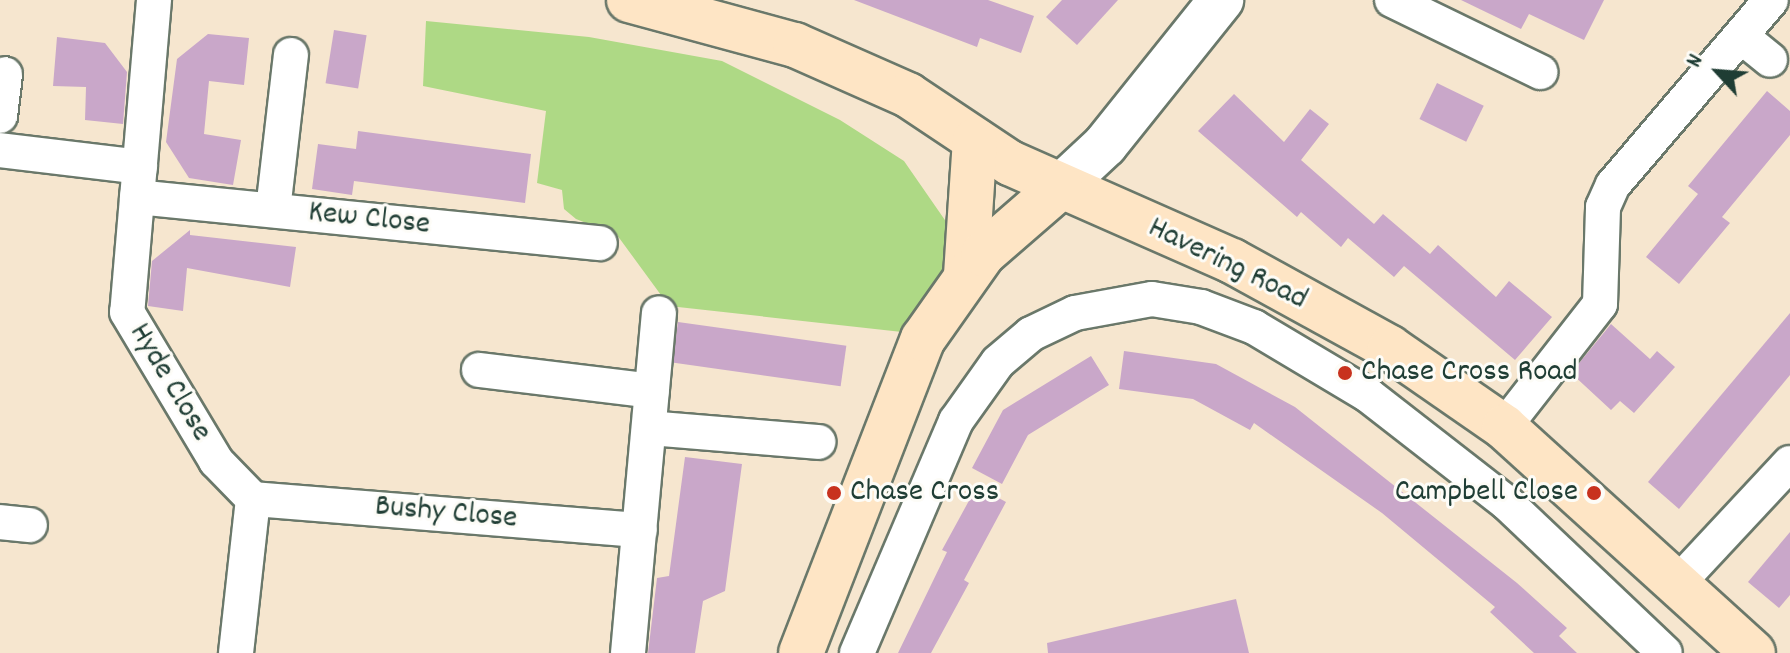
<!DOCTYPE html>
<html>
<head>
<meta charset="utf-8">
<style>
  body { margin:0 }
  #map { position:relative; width:1790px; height:653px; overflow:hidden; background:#f6e6cf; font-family:Dekko,sans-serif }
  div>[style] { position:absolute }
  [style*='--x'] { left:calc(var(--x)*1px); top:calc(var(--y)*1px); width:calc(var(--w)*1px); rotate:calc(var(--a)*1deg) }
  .green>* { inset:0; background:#aed985 }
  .building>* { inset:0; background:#c9a7c9; transform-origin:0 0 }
  .roads { filter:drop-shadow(2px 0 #6a786a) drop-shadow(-2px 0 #6a786a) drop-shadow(0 2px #6a786a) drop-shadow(0 -2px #6a786a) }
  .minor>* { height:34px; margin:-17px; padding:0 17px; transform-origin:17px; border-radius:17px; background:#fff }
  .tertiary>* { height:44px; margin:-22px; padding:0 22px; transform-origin:22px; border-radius:22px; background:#fff }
  .secondary>* { height:44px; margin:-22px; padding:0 22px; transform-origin:22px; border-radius:22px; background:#fee5c5 }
  .dots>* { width:22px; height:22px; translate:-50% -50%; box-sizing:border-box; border:4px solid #fdfcf7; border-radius:50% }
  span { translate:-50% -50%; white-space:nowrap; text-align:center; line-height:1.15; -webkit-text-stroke:6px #fdfcf7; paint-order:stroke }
  .street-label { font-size:32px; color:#1f3d34 }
  .poi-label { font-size:32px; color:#1f3d34 }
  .left { translate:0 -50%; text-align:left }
  .right { translate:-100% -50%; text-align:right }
  .north { position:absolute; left:1678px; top:32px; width:80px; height:80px; -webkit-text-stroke:6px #fdfcf7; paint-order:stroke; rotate:296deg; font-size:22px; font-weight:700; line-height:32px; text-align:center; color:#1f3d34 }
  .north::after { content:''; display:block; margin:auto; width:28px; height:36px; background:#1f3d34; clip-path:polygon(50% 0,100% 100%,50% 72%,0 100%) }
</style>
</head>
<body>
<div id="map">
  <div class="green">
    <i style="clip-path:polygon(426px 21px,589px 37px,722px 61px,840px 120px,904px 161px,965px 249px,902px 332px,669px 306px,617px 235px,576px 219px,564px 209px,562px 190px,537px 183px,546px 111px,423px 86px)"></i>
  </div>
  <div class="building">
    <i style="clip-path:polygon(854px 0,988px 0,1034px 16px,1021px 53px,980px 38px,977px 47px)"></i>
    <i style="clip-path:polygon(1062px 0,1118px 0,1077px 45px,1046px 17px)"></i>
    <i style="clip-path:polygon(1461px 0,1604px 0,1584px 40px,1529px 14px,1521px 29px)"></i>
    <i style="left:334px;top:30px;width:33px;height:54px;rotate:9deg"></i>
    <i style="clip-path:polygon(208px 34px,249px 38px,244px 85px,209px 81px,204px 134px,241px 140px,233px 185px,189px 178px,166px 142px,177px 59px)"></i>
    <i style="clip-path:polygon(57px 37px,105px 43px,127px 72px,123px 124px,85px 120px,86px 87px,53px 86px)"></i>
    <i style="left:1437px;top:83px;width:52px;height:40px;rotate:26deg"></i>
    <i style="clip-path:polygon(1767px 91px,1790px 111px,1790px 135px,1722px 217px,1730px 223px,1679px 284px,1646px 257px,1698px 194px,1688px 186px)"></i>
    <i style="clip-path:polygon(1234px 94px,1284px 142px,1310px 109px,1329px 124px,1301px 160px,1374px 224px,1383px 214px,1430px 254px,1438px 245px,1496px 297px,1509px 281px,1552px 317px,1515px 360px,1404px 266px,1394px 277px,1348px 238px,1341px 247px,1301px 212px,1297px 217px,1198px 131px)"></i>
    <i style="clip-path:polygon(358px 131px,531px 154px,525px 203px,354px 181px,352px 195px,312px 189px,318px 144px,356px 149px)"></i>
    <i style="clip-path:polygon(190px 230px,190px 235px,296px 247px,290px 287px,187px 268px,183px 311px,148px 306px,152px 261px)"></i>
    <i style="clip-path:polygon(1790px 313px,1790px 375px,1679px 509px,1648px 482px)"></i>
    <i style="left:678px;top:322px;width:170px;height:41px;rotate:8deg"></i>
    <i style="clip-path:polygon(1611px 324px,1650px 359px,1657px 351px,1675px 367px,1634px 413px,1620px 401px,1611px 410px,1571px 373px)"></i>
    <i style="clip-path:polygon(1124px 351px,1216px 364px,1295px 407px,1517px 583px,1567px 628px,1559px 636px,1577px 653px,1534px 653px,1490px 612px,1495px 607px,1382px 513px,1254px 423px,1250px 430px,1193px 399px,1119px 389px)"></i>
    <i style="clip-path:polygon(1091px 356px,1109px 385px,1028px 435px,1002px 484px,972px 468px,1003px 410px)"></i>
    <i style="clip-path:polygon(685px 457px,742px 464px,725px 591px,703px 601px,695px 653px,648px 653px,657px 578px,669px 576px)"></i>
    <i style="clip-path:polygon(977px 486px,1006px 502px,964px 580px,969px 583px,931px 653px,898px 653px,947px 552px,942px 550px)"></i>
    <i style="clip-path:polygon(1790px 532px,1790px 595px,1779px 608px,1748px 582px)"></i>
    <i style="clip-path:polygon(1236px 599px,1249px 653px,1048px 653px,1047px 643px)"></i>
  </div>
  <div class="roads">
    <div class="minor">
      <i style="--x:154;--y:0;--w:313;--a:94.9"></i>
      <i style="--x:127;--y:312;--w:174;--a:59.1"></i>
      <i style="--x:216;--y:461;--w:53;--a:45.8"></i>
      <i style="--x:253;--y:499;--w:155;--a:96.3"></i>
      <i style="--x:1392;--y:0;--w:165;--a:25.9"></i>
      <i style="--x:1742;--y:37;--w:36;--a:39"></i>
      <i style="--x:0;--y:116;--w:42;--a:-83.2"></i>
      <i style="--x:0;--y:150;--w:141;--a:6.9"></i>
      <i style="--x:137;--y:197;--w:465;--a:5.7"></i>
      <i style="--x:273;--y:210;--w:156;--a:-83.4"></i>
      <i style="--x:479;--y:370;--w:174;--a:6.9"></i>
      <i style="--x:1504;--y:427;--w:156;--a:-52"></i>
      <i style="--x:1600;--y:304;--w:97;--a:-88.2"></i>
      <i style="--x:1603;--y:207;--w:24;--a:-66"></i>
      <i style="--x:1613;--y:185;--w:243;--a:-49.5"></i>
      <i style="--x:649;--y:428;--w:170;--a:4.7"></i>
      <i style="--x:253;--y:499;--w:388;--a:4.6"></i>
      <i style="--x:0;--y:522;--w:30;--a:6"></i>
      <i style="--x:1678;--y:583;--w:164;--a:-47"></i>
      <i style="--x:628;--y:653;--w:341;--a:-84.8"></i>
      <i style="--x:857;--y:653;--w:252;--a:-66.9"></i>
      <i style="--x:956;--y:421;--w:72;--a:-54.6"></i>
      <i style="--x:998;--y:362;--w:43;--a:-40.3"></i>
      <i style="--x:1031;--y:334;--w:49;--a:-25.5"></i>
      <i style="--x:1075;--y:313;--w:78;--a:-10.3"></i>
      <i style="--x:1152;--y:299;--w:50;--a:9.3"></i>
      <i style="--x:1201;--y:307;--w:57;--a:20.7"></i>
      <i style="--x:1254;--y:327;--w:133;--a:30.8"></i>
      <i style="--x:1368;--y:395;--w:177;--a:37.9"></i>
      <i style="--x:1508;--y:504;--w:216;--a:43.5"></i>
    </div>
    <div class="tertiary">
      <i style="--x:1060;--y:187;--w:62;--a:-43"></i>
      <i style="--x:1105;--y:145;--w:186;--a:-51.3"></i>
    </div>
    <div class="secondary">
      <i style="--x:629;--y:0;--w:172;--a:15.2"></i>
      <i style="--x:795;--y:45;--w:124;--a:23.9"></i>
      <i style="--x:908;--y:95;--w:123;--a:33.7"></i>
      <i style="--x:1010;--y:163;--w:243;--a:23.8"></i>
      <i style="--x:1232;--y:261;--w:180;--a:28.8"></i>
      <i style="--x:1390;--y:348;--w:139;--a:34.7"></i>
      <i style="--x:1504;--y:427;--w:336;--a:42.2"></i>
      <i style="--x:966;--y:275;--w:135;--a:-86.2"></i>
      <i style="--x:801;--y:653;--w:337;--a:-68.8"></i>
      <i style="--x:923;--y:339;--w:104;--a:-54.8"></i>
      <i style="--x:983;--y:254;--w:102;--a:-41"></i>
    </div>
  </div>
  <div class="dots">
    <i style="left:1345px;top:373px;background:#c8321e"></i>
    <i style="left:834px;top:493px;background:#c8321e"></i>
    <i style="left:1594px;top:493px;background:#c8321e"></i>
  </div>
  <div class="street-label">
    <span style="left:369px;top:220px;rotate:6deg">Kew Close</span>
    <span style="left:1227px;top:265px;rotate:26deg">Havering Road</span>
    <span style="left:169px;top:383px;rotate:59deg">Hyde Close</span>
    <span style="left:446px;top:514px;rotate:5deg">Bushy Close</span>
  </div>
  <div class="poi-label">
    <span class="left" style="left:1361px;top:373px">Chase Cross Road</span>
    <span class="left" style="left:850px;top:493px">Chase Cross</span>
    <span class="right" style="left:1578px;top:493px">Campbell Close</span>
  </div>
  <div class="north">N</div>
</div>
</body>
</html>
